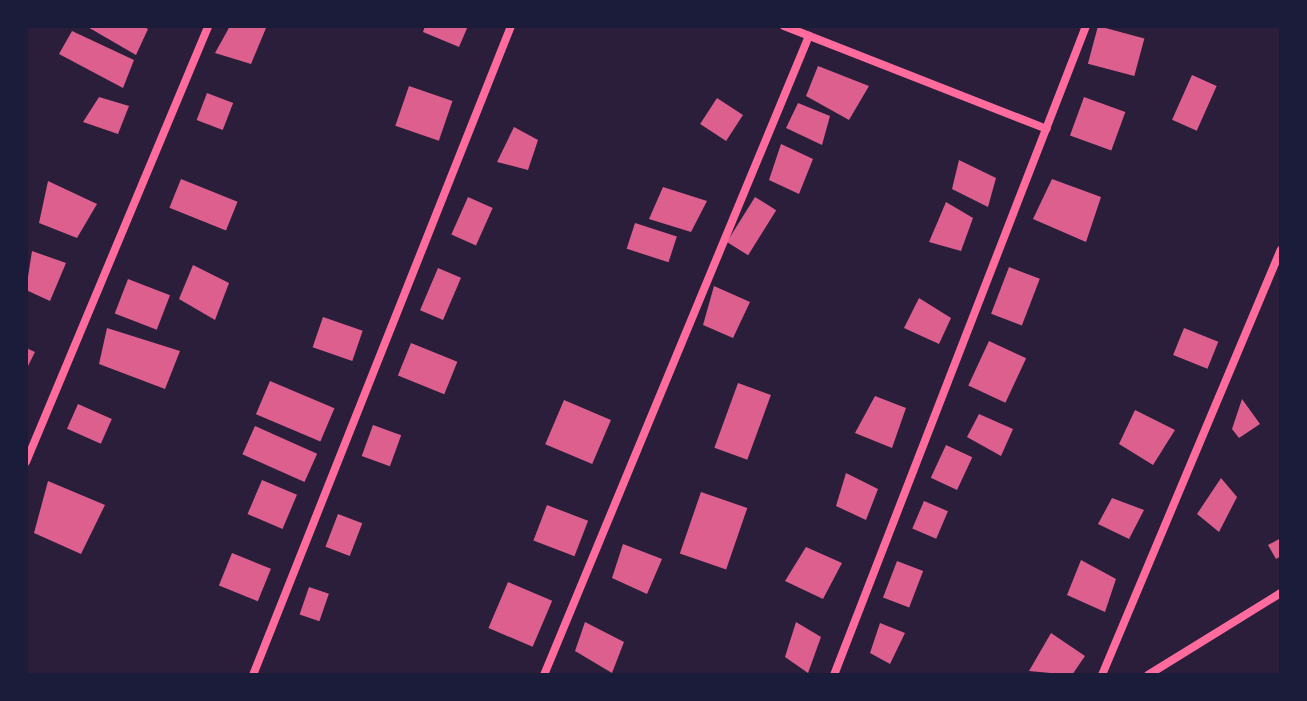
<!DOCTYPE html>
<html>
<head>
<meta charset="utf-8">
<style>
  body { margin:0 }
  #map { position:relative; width:1307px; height:701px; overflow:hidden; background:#1b1b3a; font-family:Mulish,sans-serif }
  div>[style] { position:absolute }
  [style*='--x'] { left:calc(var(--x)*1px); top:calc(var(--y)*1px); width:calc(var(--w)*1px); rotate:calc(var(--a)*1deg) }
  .green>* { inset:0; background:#2a1e3b; transform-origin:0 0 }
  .building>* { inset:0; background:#dd5f8e; transform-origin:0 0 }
  .minor>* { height:8px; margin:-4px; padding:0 4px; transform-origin:4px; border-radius:4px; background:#ff6b9d }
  span { translate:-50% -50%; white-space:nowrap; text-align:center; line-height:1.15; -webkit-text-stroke:8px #1b1b3a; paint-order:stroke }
  .frame { position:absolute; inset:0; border:28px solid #1b1b3a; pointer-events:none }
</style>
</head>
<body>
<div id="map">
  <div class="green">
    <i style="left:26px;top:26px;width:1255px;height:649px"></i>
  </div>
  <div class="building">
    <i style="clip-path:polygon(86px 26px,142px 26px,148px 29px,136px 55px)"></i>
    <i style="clip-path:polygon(230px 26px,266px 28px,251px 64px,215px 53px)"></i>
    <i style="clip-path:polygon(425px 26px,468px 26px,459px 47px,423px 32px)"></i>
    <i style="left:1098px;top:26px;width:48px;height:39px;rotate:15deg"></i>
    <i style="clip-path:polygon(72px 31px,134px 60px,123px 88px,59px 54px)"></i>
    <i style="clip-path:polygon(818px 66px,869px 86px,849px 120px,806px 96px)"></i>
    <i style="left:1192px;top:75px;width:27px;height:49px;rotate:24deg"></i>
    <i style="left:409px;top:86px;width:46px;height:42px;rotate:19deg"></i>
    <i style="left:207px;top:93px;width:28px;height:29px;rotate:21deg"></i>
    <i style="clip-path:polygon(99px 97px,129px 106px,118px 134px,83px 122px)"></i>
    <i style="left:1084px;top:97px;width:44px;height:41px;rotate:20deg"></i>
    <i style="left:717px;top:98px;width:31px;height:31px;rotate:33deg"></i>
    <i style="clip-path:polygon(798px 103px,830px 116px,822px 145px,786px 128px)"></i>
    <i style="clip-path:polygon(514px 127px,538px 140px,528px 170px,497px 162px)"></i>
    <i style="clip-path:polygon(781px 144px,813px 159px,799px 194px,769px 180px)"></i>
    <i style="clip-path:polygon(959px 160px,996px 178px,988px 207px,952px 189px)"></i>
    <i style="left:181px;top:179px;width:61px;height:31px;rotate:22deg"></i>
    <i style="clip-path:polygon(1052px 179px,1101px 197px,1086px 242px,1033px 219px)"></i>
    <i style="clip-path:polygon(48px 181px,97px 204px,77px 238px,39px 223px)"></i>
    <i style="clip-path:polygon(663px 187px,707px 201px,691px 232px,649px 219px)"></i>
    <i style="left:468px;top:197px;width:27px;height:41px;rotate:24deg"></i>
    <i style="left:755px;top:197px;width:25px;height:53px;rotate:32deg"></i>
    <i style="clip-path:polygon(946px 202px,973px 218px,961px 251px,929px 242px)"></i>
    <i style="left:635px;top:223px;width:44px;height:27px;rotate:18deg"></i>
    <i style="clip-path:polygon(32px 251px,66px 263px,50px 301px,26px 290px)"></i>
    <i style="clip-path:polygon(193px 265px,229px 283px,215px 320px,179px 299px)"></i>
    <i style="left:1009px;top:267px;width:33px;height:50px;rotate:21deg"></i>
    <i style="left:438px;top:268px;width:25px;height:46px;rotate:23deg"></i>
    <i style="left:128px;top:279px;width:45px;height:37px;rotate:21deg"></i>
    <i style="clip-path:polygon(714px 286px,750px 302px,733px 338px,703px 325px)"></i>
    <i style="clip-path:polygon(919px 298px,951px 318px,939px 344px,904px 328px)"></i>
    <i style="left:323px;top:317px;width:42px;height:32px;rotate:19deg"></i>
    <i style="clip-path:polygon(107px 328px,180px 351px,165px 389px,99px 364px)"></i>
    <i style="left:1184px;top:328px;width:37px;height:29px;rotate:22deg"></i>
    <i style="left:989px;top:341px;width:41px;height:49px;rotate:25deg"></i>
    <i style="left:411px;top:343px;width:50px;height:35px;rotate:22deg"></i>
    <i style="clip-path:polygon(26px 348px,35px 352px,26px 370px)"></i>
    <i style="left:270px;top:381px;width:70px;height:36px;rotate:23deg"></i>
    <i style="left:738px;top:383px;width:35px;height:69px;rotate:20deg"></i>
    <i style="clip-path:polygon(875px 396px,906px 408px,892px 448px,855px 433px)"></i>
    <i style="clip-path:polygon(1242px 399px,1260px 424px,1239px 438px,1232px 429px)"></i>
    <i style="left:564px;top:400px;width:51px;height:48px;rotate:23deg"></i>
    <i style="left:78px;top:404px;width:37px;height:27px;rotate:24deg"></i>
    <i style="clip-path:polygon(1135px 410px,1175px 430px,1153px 465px,1119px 444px)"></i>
    <i style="clip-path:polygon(979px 414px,1013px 429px,1001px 456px,967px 437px)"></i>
    <i style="left:373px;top:425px;width:30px;height:33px;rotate:20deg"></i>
    <i style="left:255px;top:426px;width:68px;height:31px;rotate:24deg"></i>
    <i style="left:946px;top:445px;width:29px;height:36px;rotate:25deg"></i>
    <i style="clip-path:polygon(846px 473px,878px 489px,866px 520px,836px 506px)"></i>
    <i style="clip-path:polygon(1221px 478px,1237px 497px,1219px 532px,1197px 514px)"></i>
    <i style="left:262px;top:480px;width:38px;height:37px;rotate:23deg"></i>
    <i style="clip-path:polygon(48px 481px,105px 505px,81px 554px,34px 533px)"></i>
    <i style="left:701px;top:492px;width:49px;height:65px;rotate:19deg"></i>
    <i style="clip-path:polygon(1112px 498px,1144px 510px,1129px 539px,1098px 524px)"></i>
    <i style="left:924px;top:501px;width:26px;height:30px;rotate:23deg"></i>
    <i style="left:547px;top:505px;width:44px;height:38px;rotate:21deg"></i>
    <i style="left:338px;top:514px;width:26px;height:35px;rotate:21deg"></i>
    <i style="clip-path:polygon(1281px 538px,1281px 556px,1276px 559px,1268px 545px)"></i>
    <i style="clip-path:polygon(623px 544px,662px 559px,647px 594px,612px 578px)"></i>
    <i style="clip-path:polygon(806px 547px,842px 563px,823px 599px,785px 581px)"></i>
    <i style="left:232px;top:553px;width:42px;height:35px;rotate:22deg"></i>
    <i style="clip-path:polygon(1081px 560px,1116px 579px,1105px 612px,1067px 595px)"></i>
    <i style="left:897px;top:561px;width:28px;height:39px;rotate:21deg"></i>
    <i style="left:508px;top:582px;width:48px;height:50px;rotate:23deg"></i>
    <i style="left:309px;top:587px;width:21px;height:29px;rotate:19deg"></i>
    <i style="clip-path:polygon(585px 622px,624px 642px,612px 673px,575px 651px)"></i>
    <i style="clip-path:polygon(796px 622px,821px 637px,808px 673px,785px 657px)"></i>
    <i style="clip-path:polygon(880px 623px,905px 633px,890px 664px,870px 653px)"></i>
    <i style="clip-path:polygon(1051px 633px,1085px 656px,1072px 675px,1029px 671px)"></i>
  </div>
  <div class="minor">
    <i style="--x:784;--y:26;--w:282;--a:21.4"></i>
    <i style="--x:26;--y:462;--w:472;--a:-67.3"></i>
    <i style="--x:253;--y:675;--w:698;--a:-68.32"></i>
    <i style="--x:544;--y:675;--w:692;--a:-67.48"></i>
    <i style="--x:834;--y:675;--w:696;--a:-68.78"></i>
    <i style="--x:1102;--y:675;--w:461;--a:-67.2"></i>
    <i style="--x:1148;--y:675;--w:156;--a:-31.7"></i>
  </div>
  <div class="frame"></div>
</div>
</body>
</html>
